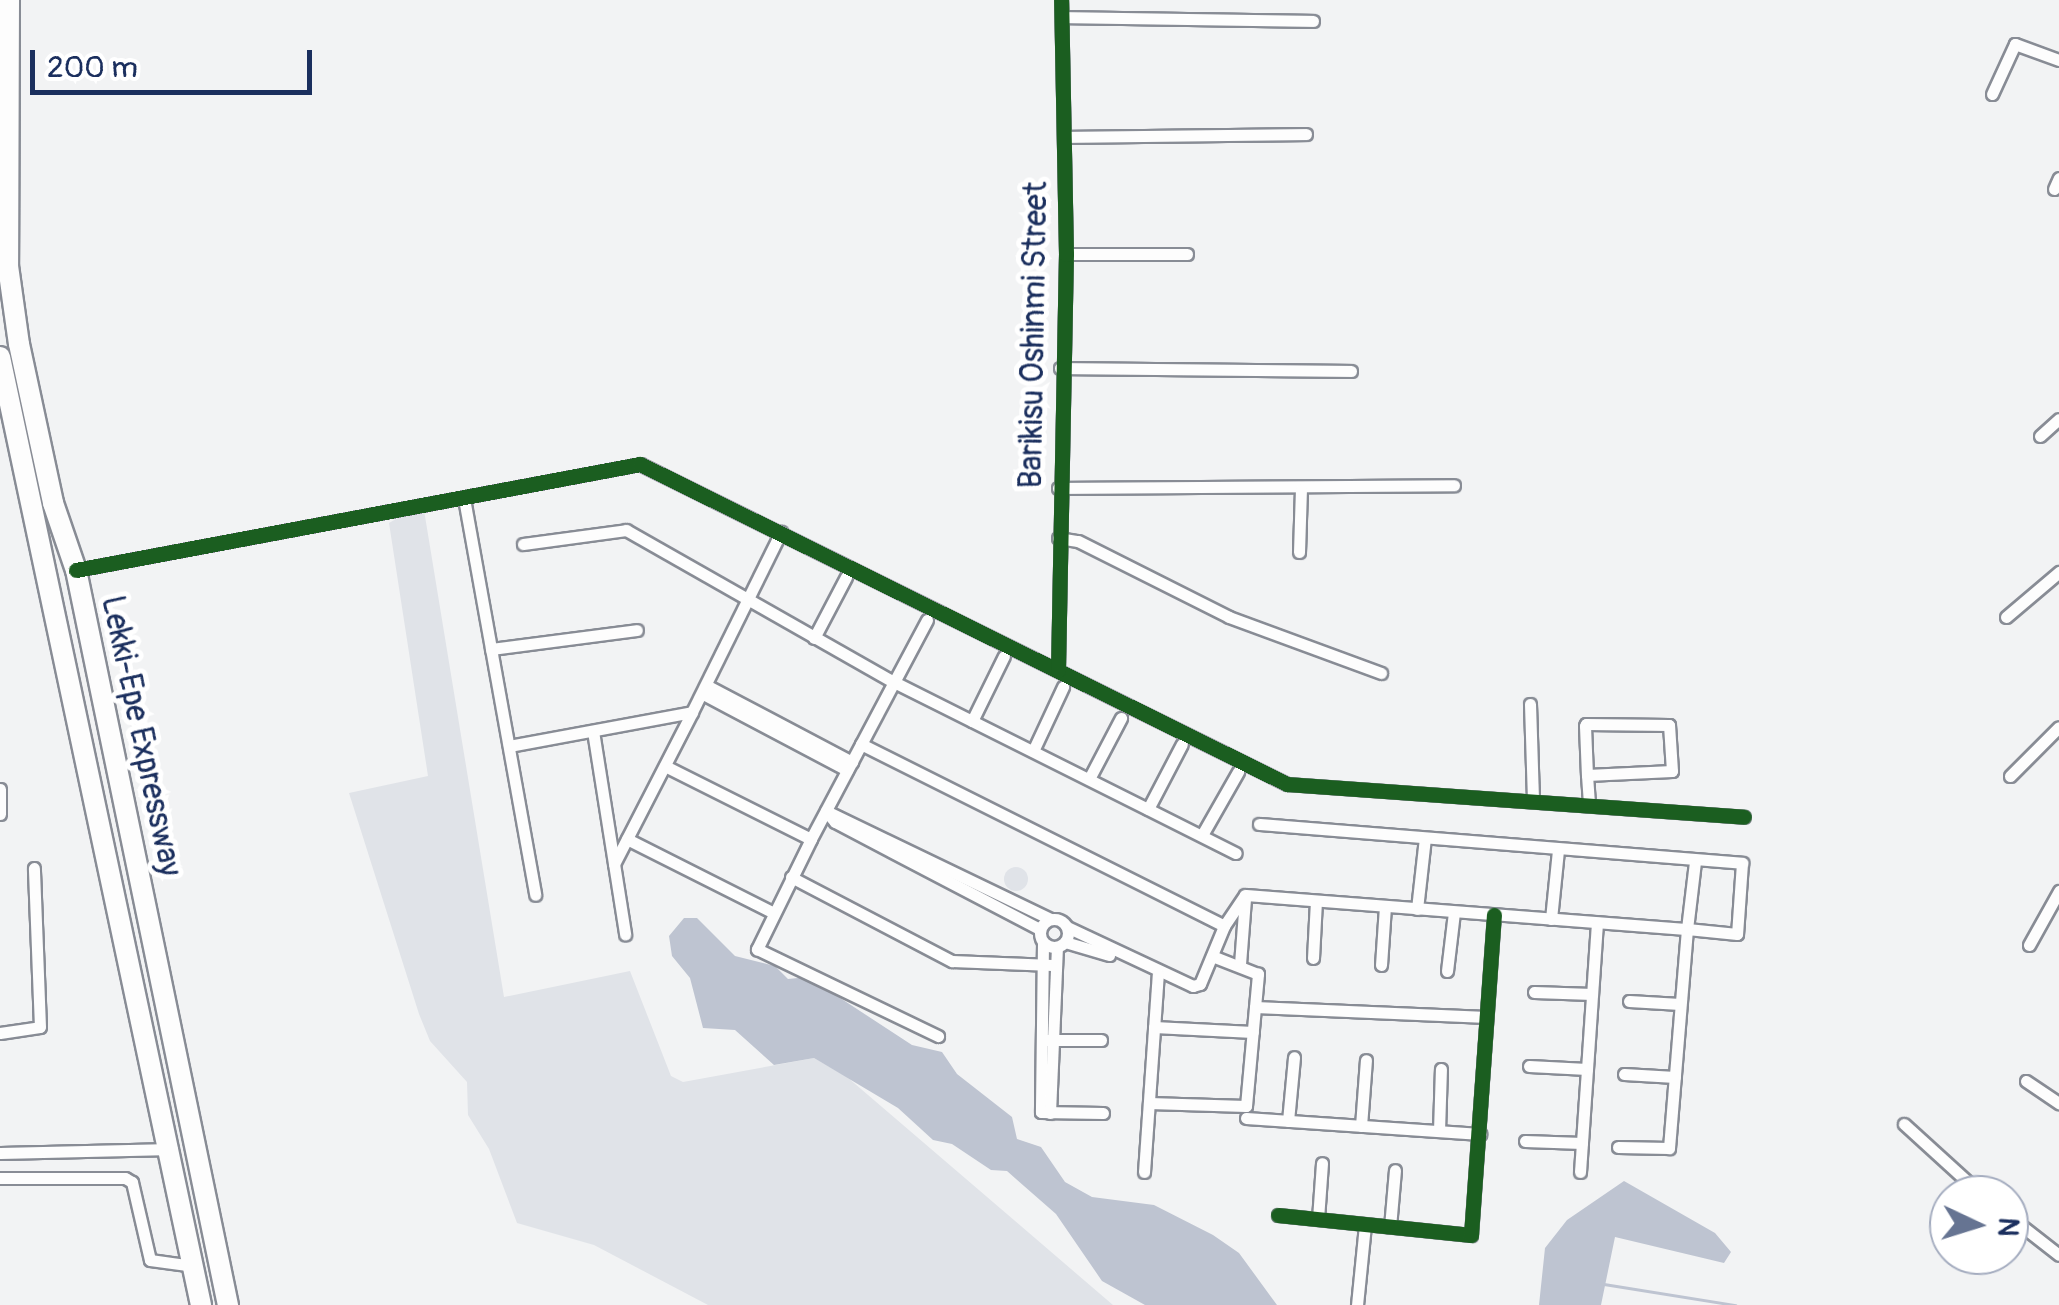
<!DOCTYPE html>
<html>
<head>
<meta charset="utf-8">
<style>
  body { margin:0 }
  #map { position:relative; width:2059px; height:1305px; overflow:hidden; background:#f2f3f4; font-family:Pangolin,sans-serif }
  div>[style] { position:absolute }
  [style*='--x'] { left:calc(var(--x)*1px); top:calc(var(--y)*1px); width:calc(var(--w)*1px); rotate:calc(var(--a)*1deg) }
  .green>* { inset:0; background:#e0e3e8 }
  .round { border-radius:50% }
  .water>* { inset:0; background:#bec4d1 }
  .stream>* { height:2.5px; margin:-1.25px; padding:0 1.25px; transform-origin:1.25px; border-radius:1.25px; background:#bec4d1 }
  .roads { filter:drop-shadow(2px 0 #888c95) drop-shadow(-2px 0 #888c95) drop-shadow(0 2px #888c95) drop-shadow(0 -2px #888c95) }
  .minor>* { height:11px; margin:-5.5px; padding:0 5.5px; transform-origin:5.5px; border-radius:5.5px; background:#fdfdfd }
  .minor>.ring { margin:-5.5px; padding:0; box-sizing:content-box; background:none; border:11px solid #fdfdfd; border-radius:50% }
  .trunk>* { height:20px; margin:-10px; padding:0 10px; transform-origin:10px; border-radius:10px; background:#fdfdfd }
  .cycleway>* { height:15px; margin:-7.5px; padding:0 7.5px; transform-origin:7.5px; border-radius:7.5px; background:#1b5e20 }
  span { translate:-50% -50%; white-space:nowrap; text-align:center; line-height:1.15; -webkit-text-stroke:10px #fff; paint-order:stroke }
  .street-label { font-size:32px; color:#1b2f5e }
  .north { position:absolute; left:1929px; top:1175px; width:100px; height:100px; box-sizing:border-box; background:#fff; border:2px solid #a4acbf; border-radius:50%; rotate:94deg; font-size:28px; font-weight:700; line-height:40px; text-align:center; color:#1b2f5e }
  .north::after { content:''; display:block; margin:auto; width:35px; height:45px; background:#667492; clip-path:polygon(50% 0,100% 100%,50% 72%,0 100%) }
  .scale { position:absolute; left:30px; top:50px; width:282px; height:45px; box-sizing:border-box; border:5px solid #1b2f5e; border-top:0; padding-left:12px; font-size:30px; line-height:35px; white-space:nowrap; color:#1b2f5e; -webkit-text-stroke:8px #fff; paint-order:stroke }
</style>
</head>
<body>
<div id="map">
  <div class="green">
    <i style="clip-path:polygon(423px 504px,504px 997px,630px 971px,671px 1076px,683px 1082px,814px 1058px,847px 1077px,1113px 1305px,708px 1305px,594px 1245px,517px 1223px,489px 1149px,468px 1115px,467px 1082px,430px 1041px,419px 1014px,349px 793px,428px 776px,389px 523px)"></i>
    <i class="round" style="left:1004px;top:867px;width:24px;height:24px"></i>
  </div>
  <div class="water">
    <i style="clip-path:polygon(684px 918px,697px 918px,735px 956px,775px 966px,788px 979px,808px 977px,912px 1045px,942px 1052px,957px 1074px,1012px 1117px,1017px 1139px,1041px 1147px,1065px 1182px,1092px 1197px,1154px 1205px,1213px 1235px,1239px 1253px,1277px 1305px,1145px 1305px,1102px 1281px,1056px 1214px,1007px 1171px,991px 1170px,952px 1144px,933px 1140px,898px 1108px,814px 1058px,774px 1065px,735px 1030px,703px 1028px,690px 978px,672px 956px,669px 936px)"></i>
    <i style="clip-path:polygon(1624px 1181px,1715px 1233px,1731px 1252px,1724px 1263px,1615px 1237px,1601px 1305px,1539px 1305px,1545px 1248px,1567px 1220px)"></i>
  </div>
  <div class="stream">
    <i style="--x:1604;--y:1284;--w:133;--a:9.1"></i>
  </div>
  <div class="roads">
    <div class="minor">
      <i style="--x:1062;--y:17;--w:251;--a:0.9"></i>
      <i style="--x:1992;--y:94;--w:55;--a:-65.3"></i>
      <i style="--x:2015;--y:44;--w:47;--a:20"></i>
      <i style="--x:1065;--y:137;--w:241;--a:-0.7"></i>
      <i style="--x:2054;--y:189;--w:12;--a:-66"></i>
      <i style="--x:1066;--y:254;--w:121;--a:0"></i>
      <i style="--x:1060;--y:368;--w:291;--a:0.6"></i>
      <i style="--x:2040;--y:436;--w:25;--a:-42"></i>
      <i style="--x:1058;--y:488;--w:396;--a:-0.4"></i>
      <i style="--x:465;--y:504;--w:397;--a:79.8"></i>
      <i style="--x:1058;--y:538;--w:20;--a:9"></i>
      <i style="--x:1078;--y:541;--w:169;--a:26.7"></i>
      <i style="--x:1229;--y:617;--w:162;--a:20.2"></i>
      <i style="--x:523;--y:544;--w:104;--a:-7.7"></i>
      <i style="--x:626;--y:530;--w:308;--a:29.6"></i>
      <i style="--x:894;--y:682;--w:178;--a:117.9"></i>
      <i style="--x:1299;--y:552;--w:62;--a:-88.2"></i>
      <i style="--x:76;--y:570;--w:574;--a:-10.64"></i>
      <i style="--x:640;--y:464;--w:722;--a:26.32"></i>
      <i style="--x:1287;--y:784;--w:458;--a:4.1"></i>
      <i style="--x:2006;--y:617;--w:70;--a:-40.3"></i>
      <i style="--x:927;--y:620;--w:70;--a:118"></i>
      <i style="--x:894;--y:682;--w:382;--a:26.6"></i>
      <i style="--x:814;--y:638;--w:69;--a:-62.3"></i>
      <i style="--x:491;--y:649;--w:147;--a:-7.4"></i>
      <i style="--x:1058;--y:670;--w:416;--a:-88.9"></i>
      <i style="--x:1066;--y:254;--w:254;--a:-91.1"></i>
      <i style="--x:708;--y:686;--w:163;--a:27.8"></i>
      <i style="--x:703;--y:694;--w:163;--a:27.8"></i>
      <i style="--x:1530;--y:704;--w:98;--a:88.2"></i>
      <i style="--x:972;--y:721;--w:72;--a:-63.8"></i>
      <i style="--x:593;--y:731;--w:206;--a:81"></i>
      <i style="--x:861;--y:744;--w:406;--a:26.6"></i>
      <i style="--x:1224;--y:926;--w:37;--a:-56"></i>
      <i style="--x:1245;--y:895;--w:443;--a:4.4"></i>
      <i style="--x:1687;--y:929;--w:67;--a:-83.2"></i>
      <i style="--x:509;--y:746;--w:186;--a:-10.5"></i>
      <i style="--x:692;--y:712;--w:201;--a:-63.7"></i>
      <i style="--x:1033;--y:751;--w:71;--a:-64.9"></i>
      <i style="--x:665;--y:766;--w:163;--a:26.6"></i>
      <i style="--x:811;--y:839;--w:123;--a:116.1"></i>
      <i style="--x:757;--y:949;--w:201;--a:25.7"></i>
      <i style="--x:1587;--y:775;--w:85;--a:-2.7"></i>
      <i style="--x:1672;--y:771;--w:46;--a:-93.7"></i>
      <i style="--x:1669;--y:725;--w:83;--a:-179.3"></i>
      <i style="--x:1586;--y:724;--w:2;--a:117"></i>
      <i style="--x:1585;--y:726;--w:49;--a:87.7"></i>
      <i style="--x:1587;--y:775;--w:31;--a:86"></i>
      <i style="--x:2010;--y:776;--w:69;--a:-45"></i>
      <i style="--x:1089;--y:779;--w:69;--a:-62.3"></i>
      <i style="--x:0;--y:789;--w:25;--a:90"></i>
      <i style="--x:1148;--y:809;--w:73;--a:-62.4"></i>
      <i style="--x:826;--y:811;--w:249;--a:25.7"></i>
      <i style="--x:826;--y:811;--w:14;--a:51"></i>
      <i style="--x:835;--y:822;--w:231;--a:27.6"></i>
      <i style="--x:1259;--y:824;--w:485;--a:4.6"></i>
      <i style="--x:1742;--y:863;--w:71;--a:94"></i>
      <i style="--x:1737;--y:934;--w:50;--a:-174.3"></i>
      <i style="--x:1687;--y:929;--w:220;--a:94.7"></i>
      <i style="--x:1669;--y:1148;--w:51;--a:-178.9"></i>
      <i style="--x:1202;--y:835;--w:73;--a:-60.3"></i>
      <i style="--x:627;--y:839;--w:162;--a:26.7"></i>
      <i style="--x:614;--y:864;--w:171;--a:-62.8"></i>
      <i style="--x:791;--y:877;--w:182;--a:27.6"></i>
      <i style="--x:952;--y:961;--w:100;--a:2.3"></i>
      <i style="--x:1417;--y:909;--w:71;--a:-83.6"></i>
      <i class="ring" style="left:1040px;top:919px;width:17px;height:17px"></i>
      <i style="--x:1551;--y:919;--w:69;--a:-84.2"></i>
      <i style="--x:1067;--y:927;--w:139;--a:25.1"></i>
      <i style="--x:1193;--y:986;--w:7;--a:-16"></i>
      <i style="--x:1200;--y:984;--w:63;--a:-67.5"></i>
      <i style="--x:1065;--y:942;--w:46;--a:16.5"></i>
      <i style="--x:1043;--y:943;--w:169;--a:90.7"></i>
      <i style="--x:1041;--y:1112;--w:62;--a:0.9"></i>
      <i style="--x:2029;--y:945;--w:62;--a:-60.9"></i>
      <i style="--x:1313;--y:958;--w:57;--a:-87"></i>
      <i style="--x:1240;--y:964;--w:65;--a:-85.6"></i>
      <i style="--x:1381;--y:965;--w:59;--a:-86.1"></i>
      <i style="--x:1447;--y:971;--w:59;--a:-83.2"></i>
      <i style="--x:1534;--y:992;--w:58;--a:2"></i>
      <i style="--x:1629;--y:1001;--w:51;--a:3.4"></i>
      <i style="--x:1255;--y:1007;--w:232;--a:2.5"></i>
      <i style="--x:1154;--y:1027;--w:99;--a:2.9"></i>
      <i style="--x:0;--y:1033;--w:40;--a:-8.5"></i>
      <i style="--x:40;--y:1027;--w:159;--a:-92.2"></i>
      <i style="--x:1044;--y:1040;--w:57;--a:0"></i>
      <i style="--x:1529;--y:1066;--w:58;--a:3"></i>
      <i style="--x:1624;--y:1074;--w:51;--a:3.4"></i>
      <i style="--x:2026;--y:1081;--w:40;--a:34"></i>
      <i style="--x:1149;--y:1103;--w:97;--a:1.8"></i>
      <i style="--x:1246;--y:1106;--w:133;--a:-84.8"></i>
      <i style="--x:1258;--y:974;--w:49;--a:-158.6"></i>
      <i style="--x:1050;--y:1113;--w:166;--a:-87.6"></i>
      <i style="--x:1246;--y:1118;--w:235;--a:3.9"></i>
      <i style="--x:1288;--y:1121;--w:64;--a:-84.6"></i>
      <i style="--x:1904;--y:1124;--w:105;--a:42.3"></i>
      <i style="--x:1361;--y:1126;--w:66;--a:-85.7"></i>
      <i style="--x:1439;--y:1131;--w:62;--a:-88.2"></i>
      <i style="--x:1525;--y:1141;--w:57;--a:2"></i>
      <i style="--x:0;--y:1153;--w:172;--a:-1.3"></i>
      <i style="--x:1144;--y:1172;--w:198;--a:-86"></i>
      <i style="--x:1580;--y:1172;--w:250;--a:-86.1"></i>
      <i style="--x:0;--y:1178;--w:125;--a:0"></i>
      <i style="--x:125;--y:1178;--w:8;--a:30"></i>
      <i style="--x:132;--y:1182;--w:80;--a:77"></i>
      <i style="--x:150;--y:1260;--w:43;--a:7.9"></i>
      <i style="--x:1278;--y:1215;--w:194;--a:5.9"></i>
      <i style="--x:1471;--y:1235;--w:321;--a:-85.9"></i>
      <i style="--x:2009;--y:1216;--w:63;--a:38"></i>
      <i style="--x:1318;--y:1219;--w:56;--a:-85.9"></i>
      <i style="--x:1390;--y:1227;--w:57;--a:-85"></i>
      <i style="--x:1357;--y:1305;--w:80;--a:-84.3"></i>
    </div>
    <div class="trunk">
      <i style="--x:9;--y:0;--w:266;--a:90.2"></i>
      <i style="--x:8;--y:266;--w:79;--a:82"></i>
      <i style="--x:19;--y:344;--w:163;--a:77.9"></i>
      <i style="--x:53;--y:503;--w:71;--a:71.1"></i>
      <i style="--x:76;--y:570;--w:751;--a:78.32"></i>
      <i style="--x:0;--y:357;--w:969;--a:78.03"></i>
    </div>
  </div>
  <div class="cycleway">
    <i style="--x:76;--y:570;--w:574;--a:-10.64"></i>
    <i style="--x:640;--y:464;--w:722;--a:26.32"></i>
    <i style="--x:1287;--y:784;--w:458;--a:4.1"></i>
    <i style="--x:1058;--y:670;--w:416;--a:-88.9"></i>
    <i style="--x:1066;--y:254;--w:254;--a:-91.1"></i>
    <i style="--x:1278;--y:1215;--w:194;--a:5.9"></i>
    <i style="--x:1471;--y:1235;--w:321;--a:-85.9"></i>
  </div>
  <div class="street-label">
    <span style="left:1034px;top:335px;rotate:-89deg">Barikisu Oshinmi Street</span>
    <span style="left:141px;top:736px;rotate:78deg">Lekki-Epe Expressway</span>
  </div>
  <div class="north">N</div>
  <div class="scale">200 m</div>
</div>
</body>
</html>
